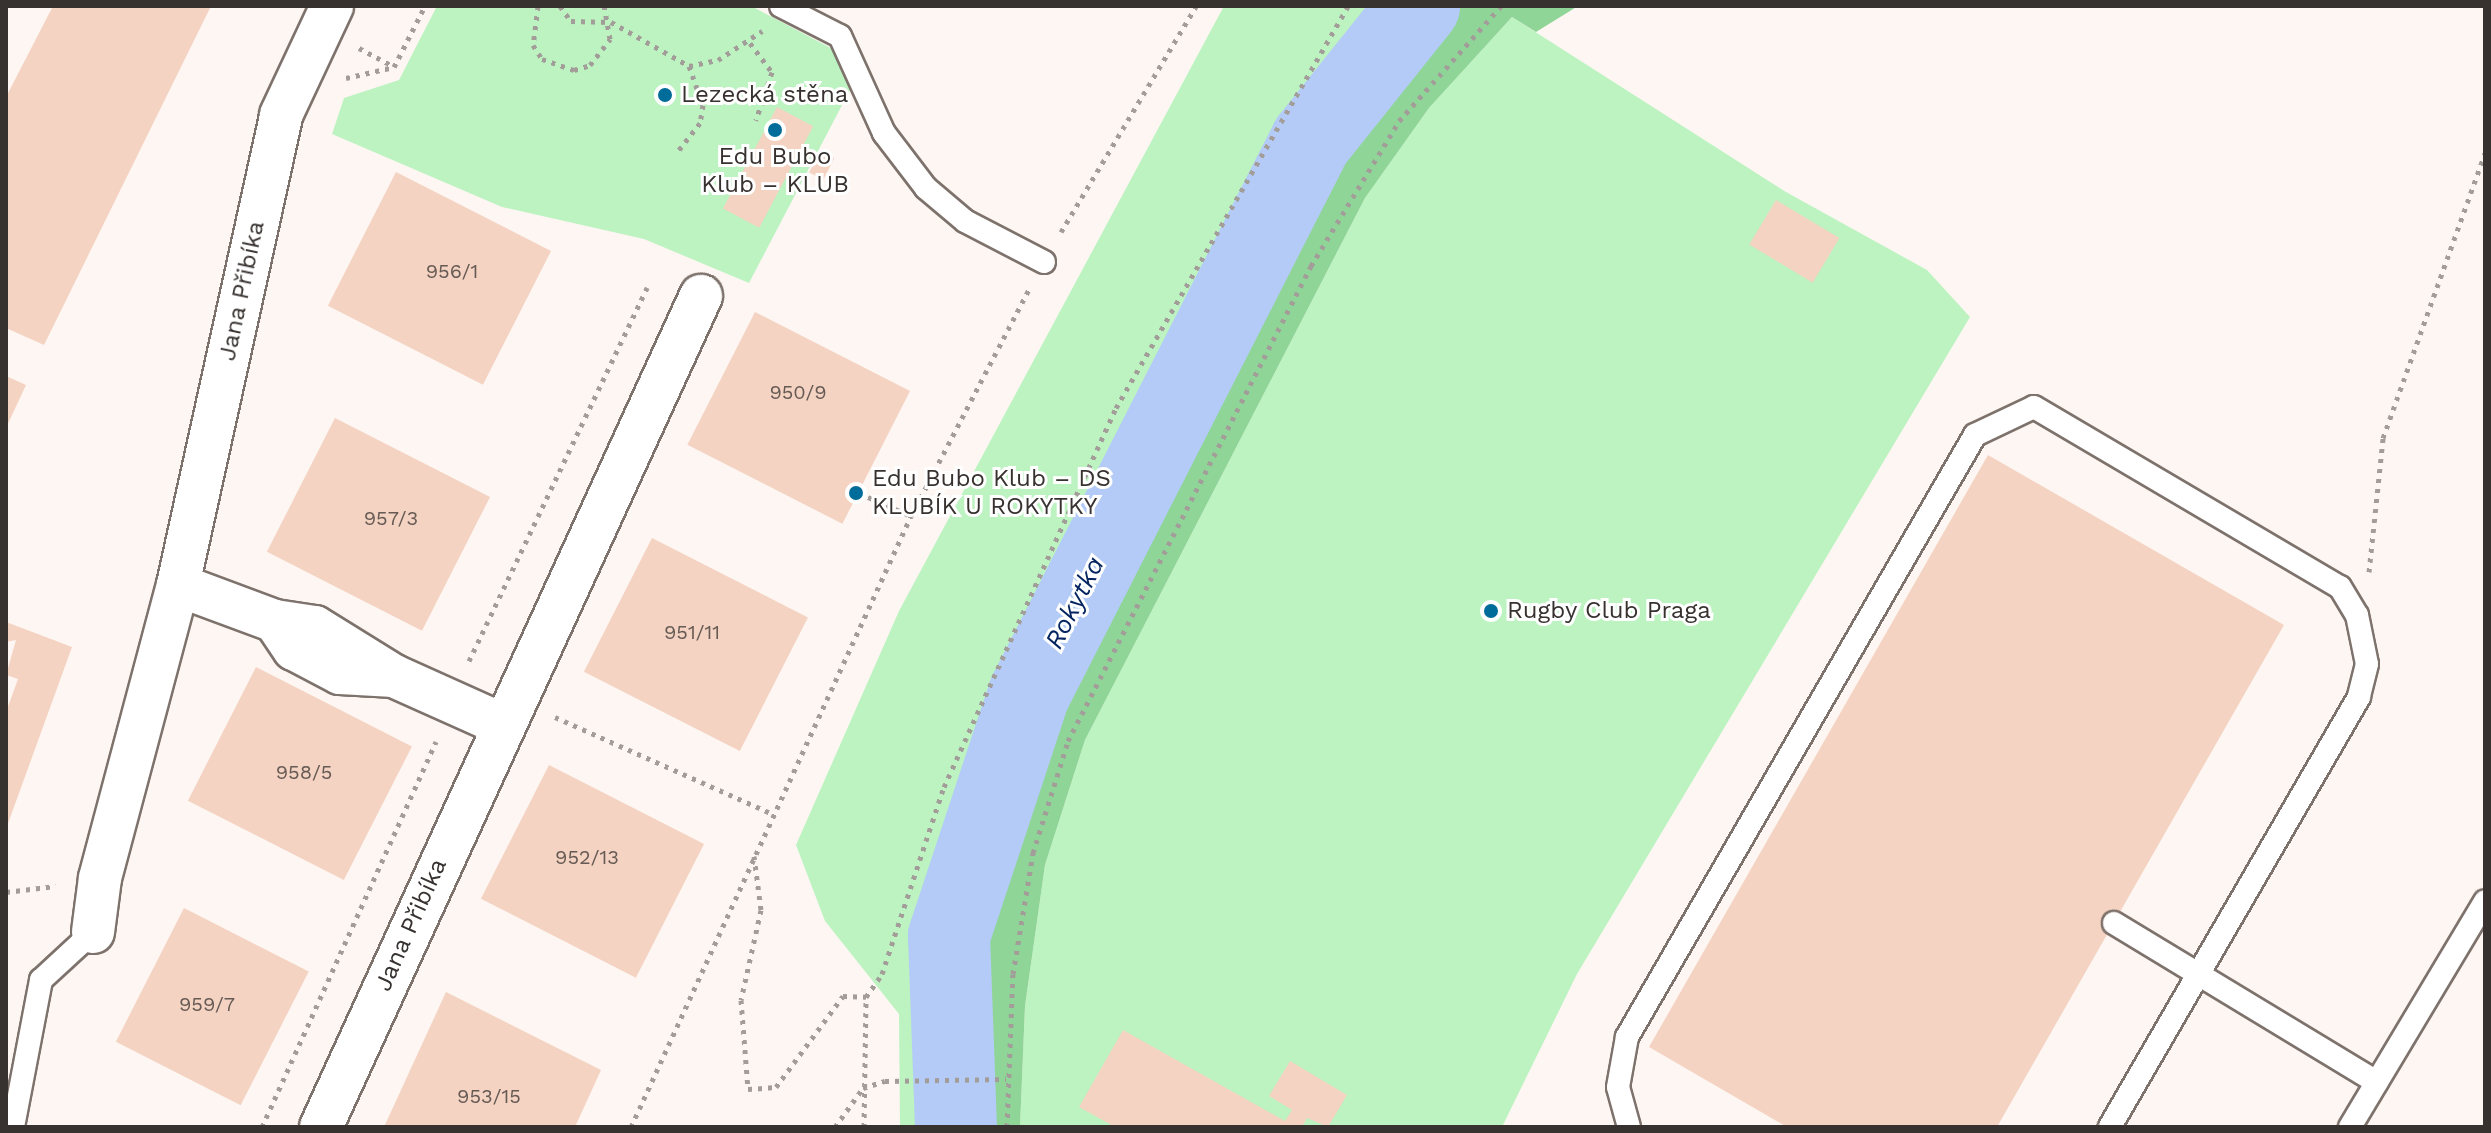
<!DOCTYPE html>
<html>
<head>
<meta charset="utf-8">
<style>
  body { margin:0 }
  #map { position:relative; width:2491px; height:1133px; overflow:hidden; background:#fef6f2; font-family:"Work Sans",sans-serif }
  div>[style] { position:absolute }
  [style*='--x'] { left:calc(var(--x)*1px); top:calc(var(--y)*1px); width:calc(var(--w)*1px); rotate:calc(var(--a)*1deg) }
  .green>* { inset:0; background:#bcf3c1 }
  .forest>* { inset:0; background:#90d598 }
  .river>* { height:82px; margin:-41px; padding:0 41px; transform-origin:41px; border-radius:41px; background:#b3cbf6 }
  .building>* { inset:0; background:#f4d3c2; transform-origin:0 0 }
  .path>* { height:5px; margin-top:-2.5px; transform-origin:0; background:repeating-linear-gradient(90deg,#a39d9a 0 4px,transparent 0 10px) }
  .roads { filter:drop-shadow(2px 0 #7e726c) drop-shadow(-2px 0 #7e726c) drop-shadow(0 2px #7e726c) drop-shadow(0 -2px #7e726c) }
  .service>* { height:22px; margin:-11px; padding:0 11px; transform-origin:11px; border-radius:11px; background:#fff }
  .minor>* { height:42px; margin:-21px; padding:0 21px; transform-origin:21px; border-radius:21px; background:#fff }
  .dots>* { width:22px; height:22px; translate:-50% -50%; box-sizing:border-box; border:4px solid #fff; border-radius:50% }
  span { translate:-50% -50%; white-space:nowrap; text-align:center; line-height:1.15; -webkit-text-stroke:6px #fff; paint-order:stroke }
  .number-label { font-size:20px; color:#665a54 }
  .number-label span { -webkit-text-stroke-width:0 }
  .poi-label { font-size:24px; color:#373230 }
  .left { translate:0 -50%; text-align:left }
  .street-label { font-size:24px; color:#373230 }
  .water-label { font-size:26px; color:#052560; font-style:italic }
  .frame { position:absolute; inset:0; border:8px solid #373230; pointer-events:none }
</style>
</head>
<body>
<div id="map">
  <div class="green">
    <i style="clip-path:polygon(437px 6px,751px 6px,863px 65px,749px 283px,644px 239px,502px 207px,332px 134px,344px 98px,399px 80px)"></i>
    <i style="clip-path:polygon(1224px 6px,1396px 6px,1348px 52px,917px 928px,919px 1127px,900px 1127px,899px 1014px,825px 921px,796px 845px,899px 611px)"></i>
    <i style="clip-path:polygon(1512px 17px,1786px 192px,1927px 270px,1970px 317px,1577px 974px,1502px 1127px,1020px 1127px,1025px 1006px,1045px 865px,1085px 740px,1365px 198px,1429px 108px)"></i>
  </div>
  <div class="forest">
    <i style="clip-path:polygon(1396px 6px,1578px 6px,1536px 32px,1512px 17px,1429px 108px,1365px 198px,1085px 740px,1045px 865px,1025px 1006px,1020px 1127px,921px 1127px,917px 928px,999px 715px,1269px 164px,1348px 52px)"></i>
  </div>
  <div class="river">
    <i style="--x:956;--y:1127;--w:191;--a:-92.1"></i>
    <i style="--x:949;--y:936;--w:255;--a:-71.7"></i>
    <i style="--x:1029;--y:694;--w:621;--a:-62.98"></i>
    <i style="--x:1311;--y:141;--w:173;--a:-51.3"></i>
  </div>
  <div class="building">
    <i style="clip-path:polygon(53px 6px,211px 6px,44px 345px,6px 328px,6px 97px)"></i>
    <i style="left:777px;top:107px;width:41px;height:115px;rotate:28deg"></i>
    <i style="left:820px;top:151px;width:16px;height:24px;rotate:27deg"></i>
    <i style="left:396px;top:172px;width:174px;height:150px;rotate:27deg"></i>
    <i style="left:1776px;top:200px;width:74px;height:52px;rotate:31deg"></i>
    <i style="left:755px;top:312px;width:174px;height:149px;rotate:27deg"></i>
    <i style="clip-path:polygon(6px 376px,26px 385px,6px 428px)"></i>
    <i style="left:335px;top:418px;width:174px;height:150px;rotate:27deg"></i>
    <i style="clip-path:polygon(1988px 455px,2284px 625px,1997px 1127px,1787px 1127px,1649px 1047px)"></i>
    <i style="left:652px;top:538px;width:175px;height:150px;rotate:27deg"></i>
    <i style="clip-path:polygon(6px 622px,72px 647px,6px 829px,6px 712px,18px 679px,6px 675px,16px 640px,6px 642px)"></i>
    <i style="left:256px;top:667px;width:175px;height:150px;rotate:27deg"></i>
    <i style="left:549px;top:765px;width:174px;height:150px;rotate:27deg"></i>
    <i style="left:184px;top:908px;width:140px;height:150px;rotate:27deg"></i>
    <i style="clip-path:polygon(446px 992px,601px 1070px,575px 1127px,384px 1127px)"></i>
    <i style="clip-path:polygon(1123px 1030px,1285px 1121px,1292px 1110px,1269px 1096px,1290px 1061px,1347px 1095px,1328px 1127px,1307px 1118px,1302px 1127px,1115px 1127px,1079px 1107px)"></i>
  </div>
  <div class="path">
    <i style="--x:538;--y:6;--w:39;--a:97"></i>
    <i style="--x:533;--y:45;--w:17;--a:57"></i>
    <i style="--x:542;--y:59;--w:34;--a:19"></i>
    <i style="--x:574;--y:70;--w:17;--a:-17"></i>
    <i style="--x:590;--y:65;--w:33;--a:-52"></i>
    <i style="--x:610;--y:39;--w:34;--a:-100"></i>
    <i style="--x:560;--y:6;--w:19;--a:54"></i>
    <i style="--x:571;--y:21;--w:40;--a:1.4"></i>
    <i style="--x:611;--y:22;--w:90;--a:29.4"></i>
    <i style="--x:689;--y:66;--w:41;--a:70.3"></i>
    <i style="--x:703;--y:105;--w:18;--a:99"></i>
    <i style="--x:700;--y:123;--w:37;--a:128"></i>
    <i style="--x:750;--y:43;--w:36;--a:53"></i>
    <i style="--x:772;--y:72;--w:51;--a:108.4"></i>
    <i style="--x:359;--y:48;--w:38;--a:28"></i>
    <i style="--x:689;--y:66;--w:30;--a:-12"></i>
    <i style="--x:718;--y:60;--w:53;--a:-33.4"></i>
    <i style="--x:346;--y:78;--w:49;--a:-12.9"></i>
    <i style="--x:394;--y:67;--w:68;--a:-63.1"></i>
    <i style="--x:1061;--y:232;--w:263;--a:-59.1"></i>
    <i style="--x:868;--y:497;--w:47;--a:23.8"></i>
    <i style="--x:2369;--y:572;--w:135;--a:-84"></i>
    <i style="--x:2383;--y:438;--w:303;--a:-70.3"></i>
    <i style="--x:469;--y:661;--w:414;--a:-64.5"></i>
    <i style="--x:555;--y:717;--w:239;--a:24"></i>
    <i style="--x:754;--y:856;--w:54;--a:82.6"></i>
    <i style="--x:761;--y:910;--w:92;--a:102.5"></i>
    <i style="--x:741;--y:1000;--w:89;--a:85.5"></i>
    <i style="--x:748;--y:1089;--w:28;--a:-4"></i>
    <i style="--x:776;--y:1087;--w:113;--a:-53.6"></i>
    <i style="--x:843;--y:996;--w:23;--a:2"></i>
    <i style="--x:6;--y:892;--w:50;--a:-6.8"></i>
    <i style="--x:262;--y:1127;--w:423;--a:-65.7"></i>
    <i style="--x:631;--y:1127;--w:672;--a:-65.38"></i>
    <i style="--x:911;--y:516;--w:256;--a:-62.5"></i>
    <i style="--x:835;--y:1127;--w:48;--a:-54.3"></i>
    <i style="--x:863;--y:1088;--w:23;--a:-18"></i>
    <i style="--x:885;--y:1081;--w:121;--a:-0.9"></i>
    <i style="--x:864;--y:1127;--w:130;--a:-89.1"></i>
    <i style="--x:866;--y:997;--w:28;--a:-55"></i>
    <i style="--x:882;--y:974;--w:197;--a:-71.7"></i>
    <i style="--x:944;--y:787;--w:416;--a:-65.6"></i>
    <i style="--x:1116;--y:408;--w:464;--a:-60"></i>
    <i style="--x:1007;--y:1127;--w:153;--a:-87.8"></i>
    <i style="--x:1013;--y:974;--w:123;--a:-80.6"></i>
    <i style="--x:1033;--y:853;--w:117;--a:-72.6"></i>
    <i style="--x:1068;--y:741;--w:534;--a:-62.91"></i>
    <i style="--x:1311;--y:266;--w:170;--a:-58.7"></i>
    <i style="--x:1399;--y:121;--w:154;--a:-48.4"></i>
  </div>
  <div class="roads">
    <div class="service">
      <i style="--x:781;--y:6;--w:66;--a:27"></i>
      <i style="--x:840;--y:36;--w:107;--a:65.6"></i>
      <i style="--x:884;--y:133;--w:69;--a:52.6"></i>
      <i style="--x:926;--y:188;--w:51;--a:40.2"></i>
      <i style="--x:965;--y:221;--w:89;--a:27.4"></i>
      <i style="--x:2114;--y:923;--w:307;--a:31.2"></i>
      <i style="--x:13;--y:1127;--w:150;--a:-79.2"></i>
      <i style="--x:41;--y:980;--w:71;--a:-42.7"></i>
      <i style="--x:1629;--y:1127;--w:41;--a:-105.4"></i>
      <i style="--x:1618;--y:1087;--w:51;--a:-79.8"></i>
      <i style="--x:1627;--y:1037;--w:695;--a:-59.97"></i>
      <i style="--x:1975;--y:435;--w:65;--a:-25.4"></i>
      <i style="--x:2034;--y:407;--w:355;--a:30.5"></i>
      <i style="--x:2340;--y:587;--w:33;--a:59"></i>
      <i style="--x:2357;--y:615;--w:50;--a:78.5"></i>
      <i style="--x:2367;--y:664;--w:34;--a:104"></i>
      <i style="--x:2359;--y:697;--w:497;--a:120.1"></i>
      <i style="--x:2350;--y:1127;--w:263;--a:-59.1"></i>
    </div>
    <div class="minor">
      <i style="--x:178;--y:585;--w:103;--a:20.4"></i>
      <i style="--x:275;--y:621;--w:40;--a:8.5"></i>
      <i style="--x:315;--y:627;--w:93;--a:31.8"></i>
      <i style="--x:394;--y:676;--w:117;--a:24.2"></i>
      <i style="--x:275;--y:621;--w:34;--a:56"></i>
      <i style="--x:294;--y:649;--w:52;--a:27.6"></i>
      <i style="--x:340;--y:673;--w:54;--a:3.2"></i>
      <i style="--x:93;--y:932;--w:54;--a:-82.6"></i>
      <i style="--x:100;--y:878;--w:303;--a:-75.1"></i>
      <i style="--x:178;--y:585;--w:481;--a:-77.6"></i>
      <i style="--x:281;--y:115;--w:120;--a:-64.9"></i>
      <i style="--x:321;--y:1127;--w:914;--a:-65.43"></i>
    </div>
  </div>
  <div class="dots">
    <i style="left:665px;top:95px;background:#006c99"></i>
    <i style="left:775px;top:130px;background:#006c99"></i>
    <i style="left:856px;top:493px;background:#006c99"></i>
    <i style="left:1491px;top:611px;background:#006c99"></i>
  </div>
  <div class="number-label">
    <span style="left:452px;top:271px">956/1</span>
    <span style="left:798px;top:392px">950/9</span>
    <span style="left:391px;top:518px">957/3</span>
    <span style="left:692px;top:632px">951/11</span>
    <span style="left:304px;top:772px">958/5</span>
    <span style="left:587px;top:857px">952/13</span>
    <span style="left:207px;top:1004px">959/7</span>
    <span style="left:489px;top:1096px">953/15</span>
  </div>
  <div class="poi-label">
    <span class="left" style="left:681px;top:95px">Lezecká stěna</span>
    <span style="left:775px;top:171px">Edu Bubo<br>Klub – KLUB</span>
    <span class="left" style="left:872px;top:493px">Edu Bubo Klub – DS<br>KLUBÍK U ROKYTKY</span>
    <span class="left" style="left:1507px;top:611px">Rugby Club Praga</span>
  </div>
  <div class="street-label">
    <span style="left:242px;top:291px;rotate:-78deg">Jana Přibíka</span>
    <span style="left:411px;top:925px;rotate:-66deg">Jana Přibíka</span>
  </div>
  <div class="water-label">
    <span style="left:1075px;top:603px;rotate:-63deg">Rokytka</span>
  </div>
  <div class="frame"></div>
</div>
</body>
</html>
